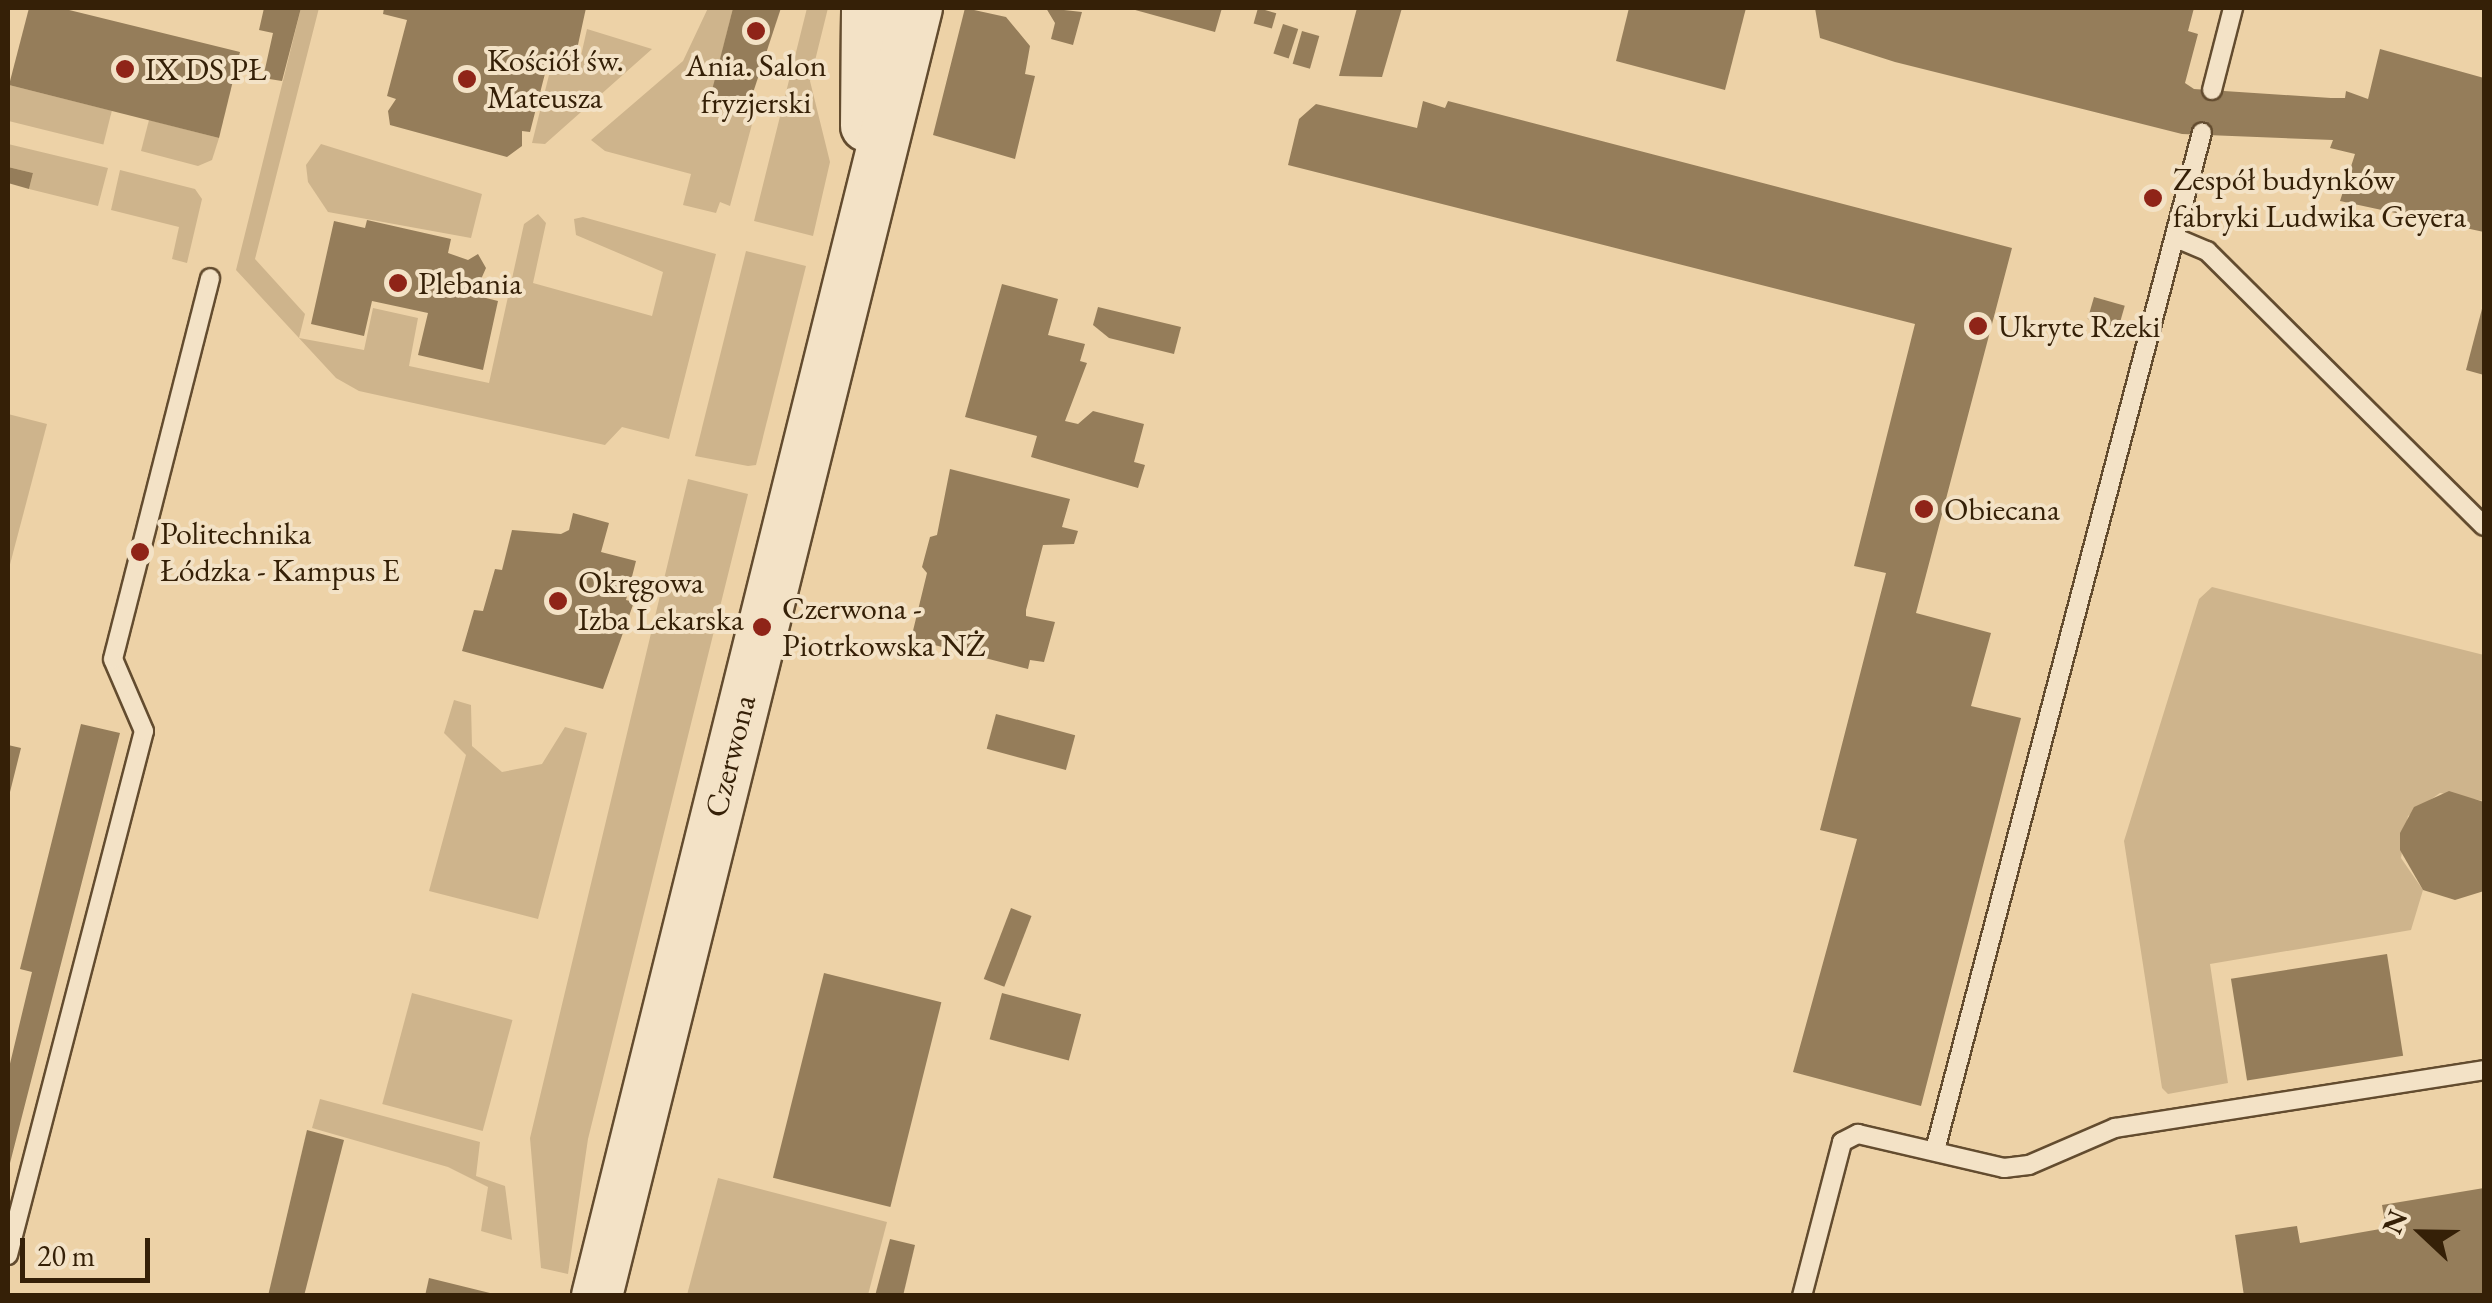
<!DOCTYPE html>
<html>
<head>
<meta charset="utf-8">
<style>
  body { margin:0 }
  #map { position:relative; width:2492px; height:1303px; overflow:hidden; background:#edd2a7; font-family:"EB Garamond",serif }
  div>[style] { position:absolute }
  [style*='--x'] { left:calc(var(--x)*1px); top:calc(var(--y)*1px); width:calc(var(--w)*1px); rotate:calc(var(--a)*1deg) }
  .green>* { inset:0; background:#ceb48c; transform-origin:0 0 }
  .building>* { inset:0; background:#957d5a; transform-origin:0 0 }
  .roads { filter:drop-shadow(2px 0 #634c2f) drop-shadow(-2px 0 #634c2f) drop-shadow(0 2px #634c2f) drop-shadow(0 -2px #634c2f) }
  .lane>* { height:18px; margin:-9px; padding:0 9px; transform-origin:9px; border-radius:9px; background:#f3e2c6 }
  .secondary>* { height:50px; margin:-25px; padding:0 25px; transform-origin:25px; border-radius:25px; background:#f3e2c6 }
  .dots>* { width:28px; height:28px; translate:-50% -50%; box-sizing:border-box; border:5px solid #f3e2c6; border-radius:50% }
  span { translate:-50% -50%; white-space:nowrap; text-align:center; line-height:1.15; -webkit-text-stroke:8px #f3e2c6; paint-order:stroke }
  .poi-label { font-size:32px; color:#352007 }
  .left { translate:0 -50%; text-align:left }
  .street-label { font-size:32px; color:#352007 }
  .frame { position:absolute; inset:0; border:10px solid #352007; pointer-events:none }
  .north { position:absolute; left:2372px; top:1183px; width:100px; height:100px; -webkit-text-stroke:8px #f3e2c6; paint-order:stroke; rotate:292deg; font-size:28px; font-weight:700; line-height:40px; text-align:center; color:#352007 }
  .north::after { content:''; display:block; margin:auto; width:35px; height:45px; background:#352007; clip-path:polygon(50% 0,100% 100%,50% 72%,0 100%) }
  .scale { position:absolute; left:20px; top:1238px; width:130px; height:45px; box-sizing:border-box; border:5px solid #352007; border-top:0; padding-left:12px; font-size:30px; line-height:35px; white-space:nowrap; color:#352007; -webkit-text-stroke:8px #f3e2c6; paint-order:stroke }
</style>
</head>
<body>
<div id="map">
  <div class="green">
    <i style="clip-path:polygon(301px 8px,319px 8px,255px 259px,305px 314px,299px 338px,364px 350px,373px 308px,418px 318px,409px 366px,489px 383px,524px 224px,538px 214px,546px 223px,533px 283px,652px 316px,663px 272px,576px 235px,574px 219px,583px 217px,716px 254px,669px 439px,622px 427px,605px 445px,359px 391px,336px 378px,236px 270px)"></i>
    <i style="clip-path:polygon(708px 8px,733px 8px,710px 101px,755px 113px,730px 206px,720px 202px,716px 213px,683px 205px,691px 174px,605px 151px,591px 140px,683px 61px)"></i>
    <i style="clip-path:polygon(807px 8px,828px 8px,810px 81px,830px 162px,813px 236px,754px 221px)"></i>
    <i style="clip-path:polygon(587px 29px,652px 49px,545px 144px,532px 143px,552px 63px,578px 69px)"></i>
    <i style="left:9px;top:85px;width:106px;height:35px;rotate:14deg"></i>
    <i style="clip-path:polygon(149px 120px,219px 138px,212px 160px,198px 166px,141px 151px)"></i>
    <i style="clip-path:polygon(8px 144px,108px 168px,98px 206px,29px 189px,33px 173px,8px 167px)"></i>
    <i style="clip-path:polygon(321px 144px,482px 194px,471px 238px,328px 212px,308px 182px,306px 165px)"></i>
    <i style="clip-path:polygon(120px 170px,195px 189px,202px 199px,187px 263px,172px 259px,179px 227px,111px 210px)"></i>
    <i style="clip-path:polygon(746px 251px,806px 266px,756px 465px,748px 466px,695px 456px)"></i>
    <i style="clip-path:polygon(8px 414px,47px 424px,8px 572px)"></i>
    <i style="clip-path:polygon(688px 479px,748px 494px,588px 1139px,568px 1274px,541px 1268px,530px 1138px)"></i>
    <i style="clip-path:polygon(2212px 587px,2484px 655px,2484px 801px,2440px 793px,2408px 816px,2401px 858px,2423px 890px,2411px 930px,2210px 964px,2228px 1083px,2168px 1094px,2162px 1088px,2124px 841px,2199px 599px)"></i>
    <i style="clip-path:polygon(454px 700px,471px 705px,472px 746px,502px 772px,542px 764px,565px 727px,587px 733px,538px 919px,429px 891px,466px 755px,444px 733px)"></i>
    <i style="left:412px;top:993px;width:104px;height:115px;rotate:15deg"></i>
    <i style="clip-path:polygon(320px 1099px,480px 1142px,476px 1176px,505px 1186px,512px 1240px,481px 1231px,488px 1187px,448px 1167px,312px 1128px)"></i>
    <i style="clip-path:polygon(718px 1178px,887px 1222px,868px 1295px,687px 1295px)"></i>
  </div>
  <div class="building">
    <i style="clip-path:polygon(29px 8px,61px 8px,240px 52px,219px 138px,9px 85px)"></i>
    <i style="clip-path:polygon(264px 8px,301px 8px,282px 81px,263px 78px,273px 33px,259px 30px)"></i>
    <i style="clip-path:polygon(384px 8px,586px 8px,574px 63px,549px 58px,530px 132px,522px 131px,522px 146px,507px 157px,390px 125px,388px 111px,396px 99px,387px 96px,407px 20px,383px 14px)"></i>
    <i style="clip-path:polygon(733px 8px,781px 8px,747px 111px,709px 102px)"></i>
    <i style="clip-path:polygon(965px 8px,1006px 17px,1030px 46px,1025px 74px,1035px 76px,1015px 159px,933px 135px)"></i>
    <i style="clip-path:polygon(1046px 8px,1082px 12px,1073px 45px,1051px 39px,1055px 23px)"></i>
    <i style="clip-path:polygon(1128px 8px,1222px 8px,1215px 32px)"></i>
    <i style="left:1258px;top:8px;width:19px;height:16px;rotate:16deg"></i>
    <i style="clip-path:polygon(1357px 8px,1402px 8px,1382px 77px,1339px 76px)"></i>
    <i style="clip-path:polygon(1629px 8px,1746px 8px,1725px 90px,1616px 61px)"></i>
    <i style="clip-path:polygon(1815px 8px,2194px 8px,2188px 31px,2198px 34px,2185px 83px,2194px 89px,2331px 98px,2345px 98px,2346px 91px,2368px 99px,2380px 49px,2484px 78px,2484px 232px,2340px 201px,2355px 154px,2330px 148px,2333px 140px,2182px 134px,1895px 62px,1820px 38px)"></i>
    <i style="left:1283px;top:24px;width:16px;height:31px;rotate:18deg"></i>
    <i style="left:1302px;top:31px;width:18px;height:34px;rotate:16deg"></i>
    <i style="clip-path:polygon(1423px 101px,1445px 108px,1448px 101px,2012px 248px,1916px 613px,1991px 633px,1971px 706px,2021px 718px,1921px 1106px,1793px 1072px,1857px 839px,1820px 830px,1886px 573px,1854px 566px,1915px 324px,1288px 165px,1299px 119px,1316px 104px,1417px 128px)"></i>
    <i style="clip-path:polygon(8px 167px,33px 173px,29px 189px,8px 183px)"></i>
    <i style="clip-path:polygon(367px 220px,451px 239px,448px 253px,468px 260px,478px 254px,486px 268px,474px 295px,498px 301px,483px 370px,418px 355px,428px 313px,372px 301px,364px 336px,311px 324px,334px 221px,365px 228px)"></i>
    <i style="clip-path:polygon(1002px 284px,1058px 299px,1048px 335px,1085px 344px,1080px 361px,1087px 363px,1065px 421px,1078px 424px,1093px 411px,1144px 424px,1134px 462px,1145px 465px,1138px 488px,1031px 457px,1037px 436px,965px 417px)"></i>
    <i style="left:2094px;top:297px;width:32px;height:23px;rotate:16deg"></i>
    <i style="clip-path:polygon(2483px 305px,2484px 305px,2484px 375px,2466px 370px)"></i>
    <i style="clip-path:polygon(1098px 307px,1181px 327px,1174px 354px,1109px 338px,1093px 325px)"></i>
    <i style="clip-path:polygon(950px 469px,1070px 499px,1062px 527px,1078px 531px,1074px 544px,1043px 545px,1026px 610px,1026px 616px,1055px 622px,1044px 662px,1030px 660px,1028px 669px,911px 639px,927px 573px,922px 567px,930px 537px,937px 535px)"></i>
    <i style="clip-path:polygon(573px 513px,609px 523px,601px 552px,636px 561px,626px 600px,634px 602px,603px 689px,462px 651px,474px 610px,483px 611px,495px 569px,502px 570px,512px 530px,561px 534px,569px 530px)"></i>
    <i style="left:996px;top:714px;width:82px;height:36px;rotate:15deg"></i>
    <i style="clip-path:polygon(81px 724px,120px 733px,8px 1171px,8px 1072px,32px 972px,20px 969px)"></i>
    <i style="clip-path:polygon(8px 745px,21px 748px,9px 796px,8px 796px)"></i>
    <i style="clip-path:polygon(2449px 791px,2484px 802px,2484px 891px,2455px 900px,2423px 890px,2400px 850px,2400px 833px,2414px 807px)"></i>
    <i style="left:1011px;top:908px;width:22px;height:76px;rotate:21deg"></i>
    <i style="left:2387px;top:954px;width:103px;height:158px;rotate:81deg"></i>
    <i style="left:824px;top:973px;width:121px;height:211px;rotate:14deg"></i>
    <i style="left:1002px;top:993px;width:82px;height:48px;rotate:15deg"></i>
    <i style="clip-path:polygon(307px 1130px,344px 1140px,304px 1296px,268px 1296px)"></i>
    <i style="clip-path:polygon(2484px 1188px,2484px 1296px,2244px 1296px,2235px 1235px,2297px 1226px,2300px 1243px,2386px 1228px,2382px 1205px)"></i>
    <i style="clip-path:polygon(890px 1239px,915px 1245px,903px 1296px,875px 1296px)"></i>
    <i style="clip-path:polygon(429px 1278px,494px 1294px,494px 1296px,425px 1296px)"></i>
  </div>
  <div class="roads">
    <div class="lane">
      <i style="--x:2212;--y:90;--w:85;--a:-75.6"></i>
      <i style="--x:2176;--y:238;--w:34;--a:23"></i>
      <i style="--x:2207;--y:251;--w:390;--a:44.8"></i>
      <i style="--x:1935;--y:1150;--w:1052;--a:-75.3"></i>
      <i style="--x:8;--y:1255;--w:541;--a:-75.45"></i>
      <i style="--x:144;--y:731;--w:78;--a:-113.3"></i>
      <i style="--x:113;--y:659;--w:393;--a:-75.7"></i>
      <i style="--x:1802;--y:1296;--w:159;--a:-75.4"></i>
      <i style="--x:1842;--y:1142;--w:18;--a:-27"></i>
      <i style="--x:1858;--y:1134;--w:150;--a:13.1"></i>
      <i style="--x:2004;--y:1168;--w:25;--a:-7"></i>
      <i style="--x:2029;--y:1165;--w:94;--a:-23.3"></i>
      <i style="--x:2115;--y:1128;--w:374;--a:-8.9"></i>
    </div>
    <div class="secondary">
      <i style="--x:866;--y:126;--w:118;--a:-89.5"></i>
      <i style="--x:597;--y:1296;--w:1327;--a:-76.05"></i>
    </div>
  </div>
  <div class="dots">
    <i style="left:756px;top:31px;background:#8f2418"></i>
    <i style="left:125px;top:69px;background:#8f2418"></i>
    <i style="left:467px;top:79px;background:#8f2418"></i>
    <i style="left:2153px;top:198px;background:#8f2418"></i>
    <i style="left:398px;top:283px;background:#8f2418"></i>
    <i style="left:1978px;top:326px;background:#8f2418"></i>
    <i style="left:1924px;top:509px;background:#8f2418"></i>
    <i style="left:140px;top:552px;background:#8f2418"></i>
    <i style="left:558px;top:601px;background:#8f2418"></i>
    <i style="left:762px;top:627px;background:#8f2418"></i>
  </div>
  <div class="poi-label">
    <span class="left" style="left:487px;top:79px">Kościół św.<br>Mateusza</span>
    <span style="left:756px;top:84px">Ania. Salon<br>fryzjerski</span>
    <span class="left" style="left:145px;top:69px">IX DS PŁ</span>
    <span class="left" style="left:2173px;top:198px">Zespół budynków<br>fabryki Ludwika Geyera</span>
    <span class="left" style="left:418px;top:283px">Plebania</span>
    <span class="left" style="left:1998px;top:326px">Ukryte Rzeki</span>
    <span class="left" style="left:1944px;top:509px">Obiecana</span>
    <span class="left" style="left:160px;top:552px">Politechnika<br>Łódzka - Kampus E</span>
    <span class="left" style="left:578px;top:601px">Okręgowa<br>Izba Lekarska</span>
    <span class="left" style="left:782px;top:627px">Czerwona -<br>Piotrkowska NŻ</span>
  </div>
  <div class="street-label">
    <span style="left:730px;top:756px;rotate:-76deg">Czerwona</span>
  </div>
  <div class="frame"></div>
  <div class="north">N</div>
  <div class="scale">20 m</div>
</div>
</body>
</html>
